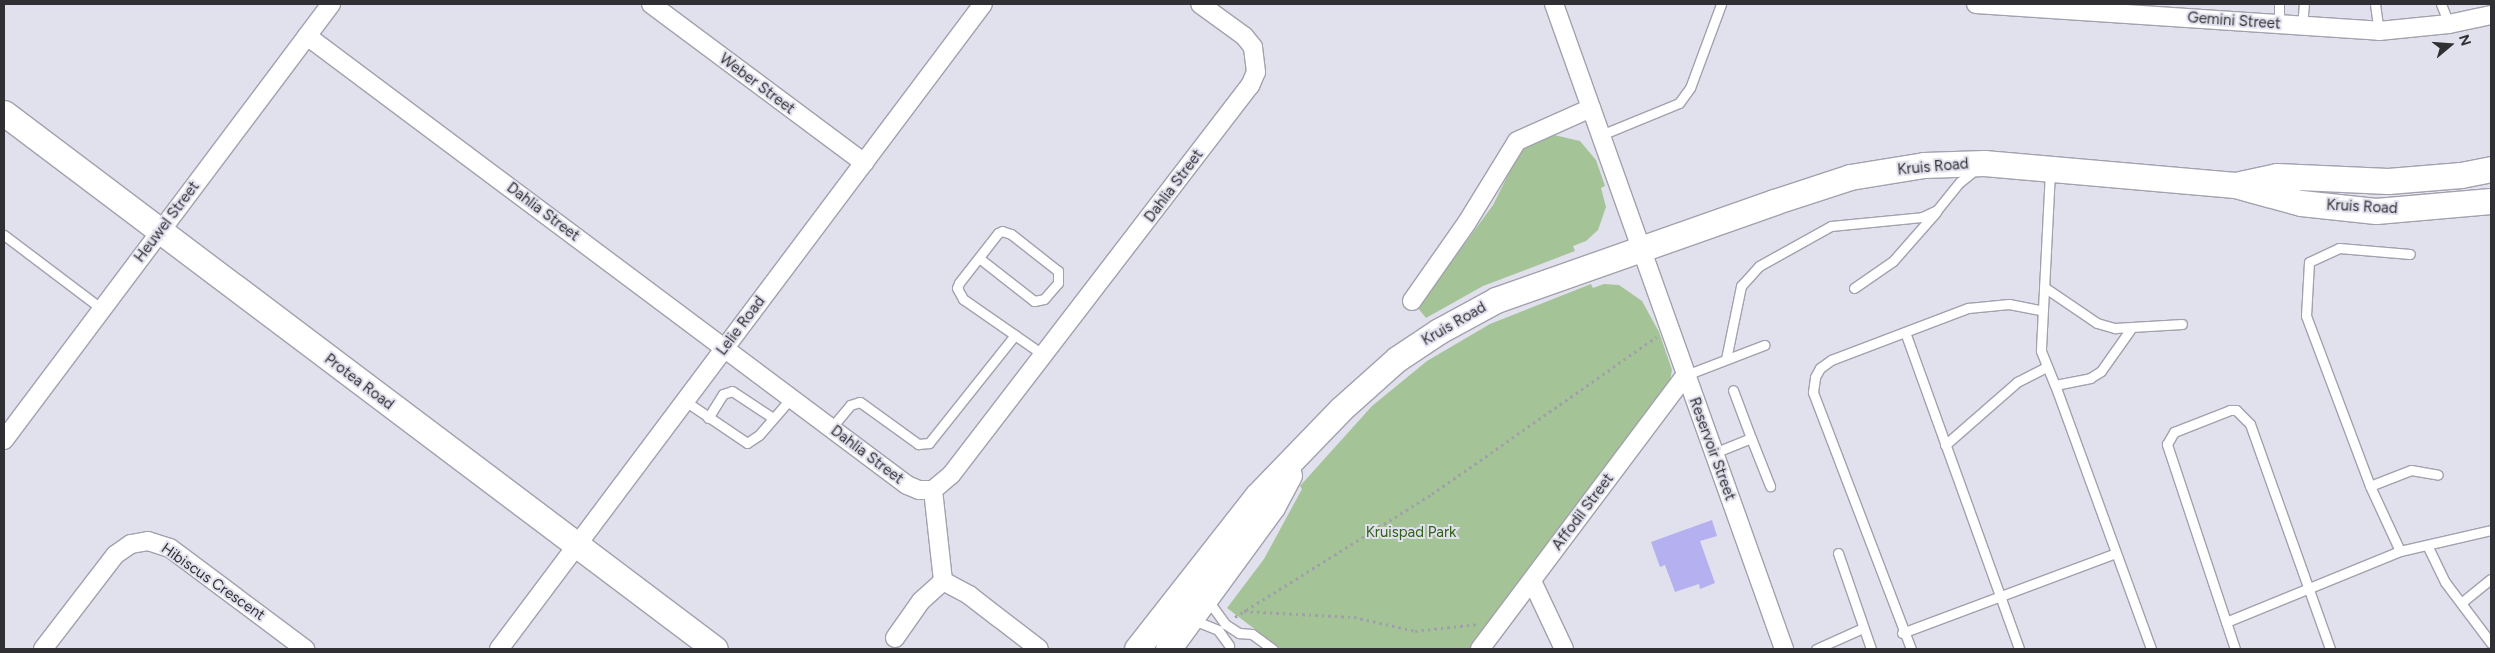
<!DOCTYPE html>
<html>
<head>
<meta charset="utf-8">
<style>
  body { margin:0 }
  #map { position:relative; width:2495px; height:653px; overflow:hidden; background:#e1e0ed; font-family:Figtree,sans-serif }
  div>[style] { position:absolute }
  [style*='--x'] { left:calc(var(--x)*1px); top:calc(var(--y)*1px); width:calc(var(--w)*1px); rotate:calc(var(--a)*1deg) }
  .green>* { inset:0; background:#a4c497 }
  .building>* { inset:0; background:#b5b0ef }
  .path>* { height:3px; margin-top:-1.5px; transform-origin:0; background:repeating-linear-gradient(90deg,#a1a0aa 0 2.5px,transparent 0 6.5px) }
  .roads { filter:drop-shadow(1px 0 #a2a1ad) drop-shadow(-1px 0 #a2a1ad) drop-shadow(0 1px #a2a1ad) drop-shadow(0 -1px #a2a1ad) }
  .lane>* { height:9px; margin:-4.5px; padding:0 4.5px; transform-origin:4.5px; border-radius:4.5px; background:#fff }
  .street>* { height:18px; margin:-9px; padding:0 9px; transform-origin:9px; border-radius:9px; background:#fff }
  .secondary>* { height:25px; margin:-12.5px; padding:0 12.5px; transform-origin:12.5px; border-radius:12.5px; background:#fff }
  span { translate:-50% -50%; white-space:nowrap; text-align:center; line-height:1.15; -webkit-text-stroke:4px #e1e0ed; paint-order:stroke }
  .street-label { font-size:15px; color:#303034 }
  .park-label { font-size:15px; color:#306215 }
  .frame { position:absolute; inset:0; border:5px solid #303034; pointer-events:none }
  .north { position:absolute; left:2425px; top:20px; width:50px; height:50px; -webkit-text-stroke:4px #e1e0ed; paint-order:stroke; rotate:72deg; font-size:14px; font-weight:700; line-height:20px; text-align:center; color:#303034 }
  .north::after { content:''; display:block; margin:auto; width:18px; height:22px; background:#303034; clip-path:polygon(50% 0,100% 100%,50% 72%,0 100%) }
</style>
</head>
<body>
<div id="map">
  <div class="green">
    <i style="clip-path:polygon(1554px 135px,1580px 141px,1596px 160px,1605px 186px,1601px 188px,1606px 207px,1598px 230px,1586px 241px,1573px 246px,1575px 251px,1483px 286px,1426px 318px,1418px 308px,1493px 205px,1517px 157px,1528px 145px)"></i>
    <i style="clip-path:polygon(1591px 284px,1593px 288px,1604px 284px,1619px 285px,1642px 301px,1659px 332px,1672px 370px,1670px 381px,1469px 649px,1281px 649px,1227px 608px,1264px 559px,1302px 489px,1300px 486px,1372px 406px,1427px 361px,1490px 324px)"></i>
  </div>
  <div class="building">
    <i style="clip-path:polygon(1712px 520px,1717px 536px,1700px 541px,1715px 583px,1700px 589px,1699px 584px,1675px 592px,1665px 565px,1660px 567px,1651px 542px)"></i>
  </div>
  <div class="path">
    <i style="--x:1244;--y:611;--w:110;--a:3.1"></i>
    <i style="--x:1354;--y:617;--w:63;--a:12.9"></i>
    <i style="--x:1415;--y:631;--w:63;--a:-6.3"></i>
    <i style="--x:1235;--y:617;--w:232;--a:-32"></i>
    <i style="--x:1432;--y:494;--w:274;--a:-35"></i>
  </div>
  <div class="roads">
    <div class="lane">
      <i style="--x:2375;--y:4;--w:27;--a:82"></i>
      <i style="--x:2441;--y:4;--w:22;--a:68"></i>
      <i style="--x:2279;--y:24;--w:20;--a:-90"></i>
      <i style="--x:2302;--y:26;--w:22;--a:-85"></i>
      <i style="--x:1601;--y:135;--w:84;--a:-22.3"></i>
      <i style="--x:1679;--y:103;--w:19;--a:-54"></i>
      <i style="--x:1690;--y:88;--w:90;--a:-69.7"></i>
      <i style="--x:2050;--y:171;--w:180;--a:92.9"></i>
      <i style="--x:2041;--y:351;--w:37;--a:68"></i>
      <i style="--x:2055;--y:385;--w:36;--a:-11"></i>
      <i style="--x:2090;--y:378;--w:13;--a:-32"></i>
      <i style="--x:2101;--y:371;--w:50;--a:-54.7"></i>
      <i style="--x:4;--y:235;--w:123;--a:37.1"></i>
      <i style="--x:979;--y:258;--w:70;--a:38"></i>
      <i style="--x:1034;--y:301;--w:10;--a:-11"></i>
      <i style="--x:1044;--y:299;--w:21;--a:-49"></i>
      <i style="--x:1058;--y:283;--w:12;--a:-90"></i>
      <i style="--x:1058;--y:271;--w:60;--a:-141.8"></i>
      <i style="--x:1011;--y:234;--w:9;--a:-162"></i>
      <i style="--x:1002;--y:231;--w:4;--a:153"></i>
      <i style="--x:998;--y:233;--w:63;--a:128"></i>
      <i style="--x:959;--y:283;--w:5;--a:112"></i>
      <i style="--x:957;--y:288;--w:13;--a:61"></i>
      <i style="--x:963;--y:299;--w:96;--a:34.8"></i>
      <i style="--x:2044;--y:287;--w:64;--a:34.2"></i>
      <i style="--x:2097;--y:323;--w:19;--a:16"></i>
      <i style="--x:2115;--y:328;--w:67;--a:-3.4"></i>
      <i style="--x:1854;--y:288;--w:47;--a:-34.7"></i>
      <i style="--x:1893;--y:261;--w:65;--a:-48.7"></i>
      <i style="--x:1905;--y:332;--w:337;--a:70.2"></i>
      <i style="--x:1726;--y:359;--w:75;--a:-78.4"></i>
      <i style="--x:1741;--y:286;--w:27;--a:-48"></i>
      <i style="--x:1759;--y:266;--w:82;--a:-29.1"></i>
      <i style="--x:1831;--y:226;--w:91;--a:-5.6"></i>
      <i style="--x:1922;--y:217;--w:17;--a:-25"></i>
      <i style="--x:1937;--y:210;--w:36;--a:-51"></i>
      <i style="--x:1960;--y:182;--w:21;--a:-39"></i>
      <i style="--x:1686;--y:375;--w:84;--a:-21"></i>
      <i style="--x:2055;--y:385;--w:281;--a:70"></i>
      <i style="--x:685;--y:401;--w:75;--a:34.1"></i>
      <i style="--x:747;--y:443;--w:14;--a:-34"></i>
      <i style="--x:759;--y:435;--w:49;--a:-49.1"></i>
      <i style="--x:708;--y:418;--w:28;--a:-58"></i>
      <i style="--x:723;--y:394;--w:9;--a:-18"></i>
      <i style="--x:732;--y:391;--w:49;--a:33.4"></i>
      <i style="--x:831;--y:428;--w:30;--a:-50"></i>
      <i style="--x:850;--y:405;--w:10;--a:-17"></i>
      <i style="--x:860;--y:402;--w:72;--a:35.9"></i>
      <i style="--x:918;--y:444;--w:11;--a:-5"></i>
      <i style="--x:929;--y:443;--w:138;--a:-51.5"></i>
      <i style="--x:1751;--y:438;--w:52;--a:68.4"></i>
      <i style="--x:1945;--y:445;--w:96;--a:-41.2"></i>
      <i style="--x:2017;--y:382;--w:33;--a:-27"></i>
      <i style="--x:1714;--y:453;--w:40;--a:-22"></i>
      <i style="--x:1751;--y:438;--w:51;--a:-110.6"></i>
      <i style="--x:2370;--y:486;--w:44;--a:-21.3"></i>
      <i style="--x:2411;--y:470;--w:27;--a:10"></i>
      <i style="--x:2427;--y:545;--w:41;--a:64.1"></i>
      <i style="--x:2445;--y:582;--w:76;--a:53"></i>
      <i style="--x:2400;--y:551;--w:72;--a:-114.8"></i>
      <i style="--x:2370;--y:486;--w:182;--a:-110.6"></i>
      <i style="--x:2306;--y:316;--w:54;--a:-86.8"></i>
      <i style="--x:2309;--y:262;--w:33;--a:-25"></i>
      <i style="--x:2339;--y:248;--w:71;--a:4.8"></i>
      <i style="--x:1838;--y:553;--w:102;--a:71"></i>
      <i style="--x:1207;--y:599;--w:31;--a:54"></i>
      <i style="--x:1225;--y:624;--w:17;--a:33"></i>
      <i style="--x:1239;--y:633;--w:13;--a:4"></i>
      <i style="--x:1252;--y:634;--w:26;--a:36"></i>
      <i style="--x:2461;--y:603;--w:38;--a:-39"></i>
      <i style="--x:1191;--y:619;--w:29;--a:22"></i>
      <i style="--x:1218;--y:630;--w:19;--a:54"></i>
      <i style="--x:2226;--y:622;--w:188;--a:-22.2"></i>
      <i style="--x:2400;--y:551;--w:93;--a:-13"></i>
      <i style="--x:1902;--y:633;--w:228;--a:-20.5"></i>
      <i style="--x:1816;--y:649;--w:51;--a:-24.1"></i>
      <i style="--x:1911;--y:649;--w:275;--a:-110.9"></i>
      <i style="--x:1813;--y:392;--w:15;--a:-82"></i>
      <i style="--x:1815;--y:377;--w:10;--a:-61"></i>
      <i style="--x:1820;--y:368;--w:14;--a:-36"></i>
      <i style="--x:1831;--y:360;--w:147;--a:-20.8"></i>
      <i style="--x:1968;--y:308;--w:41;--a:-5.6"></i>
      <i style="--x:2009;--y:304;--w:33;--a:11"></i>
      <i style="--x:2235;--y:649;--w:216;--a:-108.4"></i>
      <i style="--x:2167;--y:444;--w:14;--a:-60"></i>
      <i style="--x:2174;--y:432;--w:60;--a:-21.4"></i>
      <i style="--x:2230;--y:410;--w:6;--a:0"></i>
      <i style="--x:2236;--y:410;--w:20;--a:45"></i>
      <i style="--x:2250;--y:424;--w:239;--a:70.4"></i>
    </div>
    <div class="street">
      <i style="--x:651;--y:4;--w:266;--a:36.7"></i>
      <i style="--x:1554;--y:4;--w:685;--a:70.37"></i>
      <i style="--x:1976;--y:4;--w:404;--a:3.8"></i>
      <i style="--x:2379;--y:31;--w:70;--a:-5.7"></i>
      <i style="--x:2449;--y:24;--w:43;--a:-12.1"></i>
      <i style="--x:307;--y:36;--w:749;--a:36.81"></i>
      <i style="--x:907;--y:485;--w:13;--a:23"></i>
      <i style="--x:919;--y:490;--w:14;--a:0"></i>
      <i style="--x:933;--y:490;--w:23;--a:-40"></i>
      <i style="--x:951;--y:475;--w:491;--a:-52.5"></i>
      <i style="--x:1250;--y:86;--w:15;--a:-67"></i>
      <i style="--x:1256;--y:72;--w:25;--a:-97"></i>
      <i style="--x:1253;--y:47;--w:14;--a:-129"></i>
      <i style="--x:1244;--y:36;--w:54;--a:-144"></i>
      <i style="--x:1412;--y:301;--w:94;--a:-55"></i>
      <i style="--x:1466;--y:224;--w:97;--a:-58.4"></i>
      <i style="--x:1517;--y:141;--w:81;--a:-24"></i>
      <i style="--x:4;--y:440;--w:545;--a:-53.13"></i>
      <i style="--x:933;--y:490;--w:92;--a:83.7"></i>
      <i style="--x:943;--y:581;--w:30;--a:28"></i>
      <i style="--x:969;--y:595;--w:88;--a:37.6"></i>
      <i style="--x:1532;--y:581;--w:75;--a:64.8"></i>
      <i style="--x:895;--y:638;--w:45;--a:-54.9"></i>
      <i style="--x:921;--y:601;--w:30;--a:-42"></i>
      <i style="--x:43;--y:649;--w:118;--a:-52.5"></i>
      <i style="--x:115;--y:555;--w:19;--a:-35"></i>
      <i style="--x:131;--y:544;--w:17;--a:-10"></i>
      <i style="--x:148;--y:541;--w:23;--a:18"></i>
      <i style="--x:170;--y:548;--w:169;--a:36.8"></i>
      <i style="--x:499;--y:649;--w:806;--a:-53.12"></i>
      <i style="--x:1480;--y:649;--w:343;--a:-53.1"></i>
    </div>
    <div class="secondary">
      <i style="--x:4;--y:113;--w:890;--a:37.01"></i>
      <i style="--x:2240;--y:184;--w:38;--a:-12"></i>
      <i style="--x:2277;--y:176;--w:111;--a:2.6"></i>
      <i style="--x:2388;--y:181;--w:73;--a:-4.7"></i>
      <i style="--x:2461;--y:175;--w:31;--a:-11"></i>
      <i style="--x:1137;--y:649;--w:194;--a:-51.9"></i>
      <i style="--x:1257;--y:496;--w:121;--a:-46"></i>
      <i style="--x:1341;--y:409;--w:75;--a:-41.8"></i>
      <i style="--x:1397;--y:359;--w:50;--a:-33.7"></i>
      <i style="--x:1439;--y:331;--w:65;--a:-28.5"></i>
      <i style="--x:1496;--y:300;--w:295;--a:-19.4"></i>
      <i style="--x:1774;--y:202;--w:80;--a:-18.2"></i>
      <i style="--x:1850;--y:177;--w:75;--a:-9.2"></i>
      <i style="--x:1924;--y:165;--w:60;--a:-1.9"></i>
      <i style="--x:1984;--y:163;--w:252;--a:5"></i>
      <i style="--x:2235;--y:185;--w:68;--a:15.3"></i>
      <i style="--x:2301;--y:203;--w:75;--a:6.1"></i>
      <i style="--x:2376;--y:211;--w:115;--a:-5"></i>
      <i style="--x:1168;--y:649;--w:176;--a:-53.8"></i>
      <i style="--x:1272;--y:507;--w:36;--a:-62"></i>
    </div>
  </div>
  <div class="street-label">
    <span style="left:2234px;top:21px;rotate:4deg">Gemini Street</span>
    <span style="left:757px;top:84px;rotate:37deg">Weber Street</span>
    <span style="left:1933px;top:167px;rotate:-5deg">Kruis Road</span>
    <span style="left:1174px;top:186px;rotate:-53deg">Dahlia Street</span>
    <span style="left:2362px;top:207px;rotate:3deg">Kruis Road</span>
    <span style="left:543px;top:212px;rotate:37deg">Dahlia Street</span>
    <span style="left:167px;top:222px;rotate:-53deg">Heuwel Street</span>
    <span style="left:1454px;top:324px;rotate:-30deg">Kruis Road</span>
    <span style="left:741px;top:326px;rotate:-53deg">Lelie Road</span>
    <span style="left:359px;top:382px;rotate:37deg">Protea Road</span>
    <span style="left:1712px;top:449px;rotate:70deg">Reservoir Street</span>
    <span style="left:867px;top:455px;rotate:37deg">Dahlia Street</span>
    <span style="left:1583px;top:512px;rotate:-53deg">Affodil Street</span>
    <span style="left:213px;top:582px;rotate:35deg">Hibiscus Crescent</span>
  </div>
  <div class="park-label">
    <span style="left:1411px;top:533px">Kruispad Park</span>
  </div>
  <div class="frame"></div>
  <div class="north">N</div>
</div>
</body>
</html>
